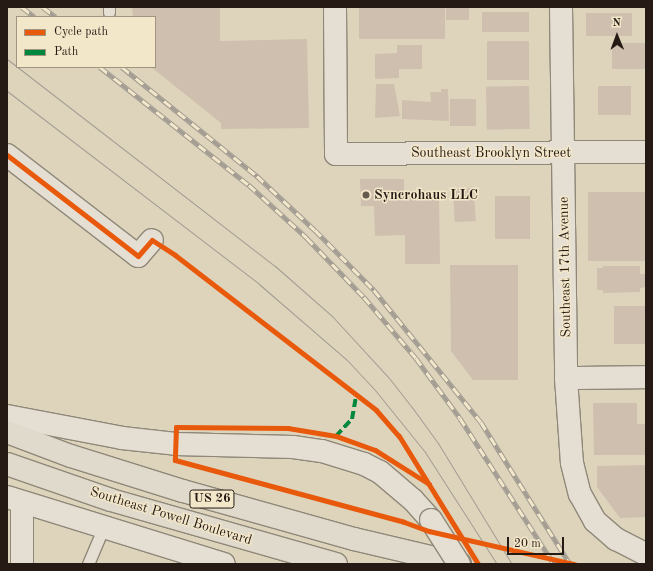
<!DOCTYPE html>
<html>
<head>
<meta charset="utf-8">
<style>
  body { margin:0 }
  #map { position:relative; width:653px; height:571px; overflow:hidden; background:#ded4bc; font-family:"Old Standard TT",serif }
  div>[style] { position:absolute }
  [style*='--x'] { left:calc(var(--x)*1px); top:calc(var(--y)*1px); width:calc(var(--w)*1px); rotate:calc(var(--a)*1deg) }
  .building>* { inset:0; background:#cfbfaf; transform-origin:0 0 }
  .roads { filter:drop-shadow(1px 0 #8f8879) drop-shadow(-1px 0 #8f8879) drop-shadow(0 1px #8f8879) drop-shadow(0 -1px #8f8879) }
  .service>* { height:11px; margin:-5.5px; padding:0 5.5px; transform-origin:5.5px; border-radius:5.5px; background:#e5dfd3 }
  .minor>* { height:22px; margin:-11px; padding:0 11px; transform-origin:11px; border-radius:11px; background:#e5dfd3 }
  .tertiary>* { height:22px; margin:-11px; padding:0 11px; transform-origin:11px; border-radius:11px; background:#e5dfd3 }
  .primary>* { height:22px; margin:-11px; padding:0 11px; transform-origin:11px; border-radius:11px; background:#e0dacc }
  .tram>* { height:1px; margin:-0.5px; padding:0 0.5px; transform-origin:0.5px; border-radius:0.5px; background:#a29c92 }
  .rail>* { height:4.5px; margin-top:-2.25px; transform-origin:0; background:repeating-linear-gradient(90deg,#f3e7ca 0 9px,#a29c92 0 18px); box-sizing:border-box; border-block:1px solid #a29c92 }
  .bridges { filter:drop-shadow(1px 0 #8f8879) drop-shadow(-1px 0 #8f8879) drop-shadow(0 1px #8f8879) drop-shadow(0 -1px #8f8879) }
  .tertiary-bridge>* { height:22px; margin:-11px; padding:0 11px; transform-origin:11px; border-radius:11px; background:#e5dfd3 }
  .quiet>* { height:4px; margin-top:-2px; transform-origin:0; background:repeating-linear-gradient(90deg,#00873e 0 8px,transparent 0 12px) }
  .cycleway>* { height:5px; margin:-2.5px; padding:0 2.5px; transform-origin:2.5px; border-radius:2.5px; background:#e8590c }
  .dots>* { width:11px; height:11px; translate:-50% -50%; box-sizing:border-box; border:2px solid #f3e7ca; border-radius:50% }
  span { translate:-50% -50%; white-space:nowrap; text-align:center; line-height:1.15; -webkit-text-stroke:3px #f3e7ca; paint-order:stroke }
  .shield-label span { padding:1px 3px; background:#f3e7ca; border:1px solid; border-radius:3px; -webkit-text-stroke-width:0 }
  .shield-label { font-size:13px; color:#251a14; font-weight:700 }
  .street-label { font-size:14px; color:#251a14 }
  .poi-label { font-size:14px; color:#251a14; font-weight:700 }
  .left { translate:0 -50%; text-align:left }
  .frame { position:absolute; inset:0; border:8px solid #251a14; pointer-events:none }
  .legend { position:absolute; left:16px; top:16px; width:140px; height:52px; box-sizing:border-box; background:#f3e7ca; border:1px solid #a19581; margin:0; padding:5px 7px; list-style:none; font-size:12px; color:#251a14 }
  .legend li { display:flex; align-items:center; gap:8px; height:20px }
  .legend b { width:20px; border:1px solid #a19581 }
  .north { position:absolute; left:597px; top:16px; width:40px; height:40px; -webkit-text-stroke:3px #f3e7ca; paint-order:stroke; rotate:359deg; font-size:11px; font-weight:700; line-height:16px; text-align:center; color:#251a14 }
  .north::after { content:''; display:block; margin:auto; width:14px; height:18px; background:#251a14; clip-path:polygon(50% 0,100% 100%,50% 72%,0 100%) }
  .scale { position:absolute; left:507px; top:537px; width:57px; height:18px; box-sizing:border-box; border:2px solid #251a14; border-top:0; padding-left:5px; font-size:12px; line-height:14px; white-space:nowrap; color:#251a14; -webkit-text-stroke:3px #f3e7ca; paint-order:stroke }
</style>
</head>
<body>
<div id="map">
  <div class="building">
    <i style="clip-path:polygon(132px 7px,220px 7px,220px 41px,307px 39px,309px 128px,221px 129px,221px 123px,151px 67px,155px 67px,155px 17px,133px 17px)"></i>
    <i style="left:359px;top:7px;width:86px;height:32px"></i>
    <i style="left:446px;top:7px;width:23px;height:13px"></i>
    <i style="left:482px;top:12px;width:47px;height:20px"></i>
    <i style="left:586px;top:13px;width:46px;height:23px"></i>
    <i style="left:487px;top:41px;width:42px;height:39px"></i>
    <i style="left:612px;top:43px;width:34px;height:26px"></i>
    <i style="clip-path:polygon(397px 45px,422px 45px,422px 69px,399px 69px,399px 78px,375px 79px,375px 54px,397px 53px)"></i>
    <i style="clip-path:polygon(376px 84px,394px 84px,400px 116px,375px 118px)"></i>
    <i style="left:529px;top:86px;width:43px;height:43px;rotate:89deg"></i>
    <i style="left:631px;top:86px;width:29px;height:33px;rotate:90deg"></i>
    <i style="clip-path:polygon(441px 89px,448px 89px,449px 121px,402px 119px,402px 100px,431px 102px,430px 92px,441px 92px)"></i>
    <i style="left:476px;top:99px;width:27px;height:26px;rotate:90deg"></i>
    <i style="clip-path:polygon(360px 179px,404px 179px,404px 195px,439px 195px,440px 264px,405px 264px,405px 235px,375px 236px,374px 206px,361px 206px)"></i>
    <i style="left:474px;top:188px;width:33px;height:21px;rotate:87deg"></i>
    <i style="left:646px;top:192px;width:69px;height:58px;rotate:90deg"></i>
    <i style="left:495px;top:196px;width:35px;height:43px"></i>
    <i style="clip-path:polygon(450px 265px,518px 265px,518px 380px,473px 380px,451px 351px)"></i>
    <i style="clip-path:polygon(603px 266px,640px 266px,640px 274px,646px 274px,646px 287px,640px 288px,640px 292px,603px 293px,603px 290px,597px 290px,597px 268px,603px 268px)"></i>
    <i style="left:614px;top:306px;width:32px;height:38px"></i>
    <i style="clip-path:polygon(593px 403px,637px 403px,637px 424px,646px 424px,646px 455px,594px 455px)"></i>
    <i style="clip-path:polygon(646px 465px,646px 517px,620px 518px,597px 487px,597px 466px)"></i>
  </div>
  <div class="roads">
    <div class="service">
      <i style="--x:109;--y:7;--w:5;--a:90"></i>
      <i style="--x:88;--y:564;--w:39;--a:-67"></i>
    </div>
    <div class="minor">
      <i style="--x:335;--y:7;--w:147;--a:89.6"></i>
      <i style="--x:336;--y:154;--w:310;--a:-0.4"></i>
      <i style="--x:561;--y:7;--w:371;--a:89.2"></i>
      <i style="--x:566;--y:378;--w:85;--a:86"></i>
      <i style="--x:572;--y:463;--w:32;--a:76"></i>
      <i style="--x:580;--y:494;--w:31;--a:61"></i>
      <i style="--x:595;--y:521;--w:28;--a:41"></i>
      <i style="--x:616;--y:539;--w:34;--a:27"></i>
      <i style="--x:7;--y:155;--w:165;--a:37.6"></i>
      <i style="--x:138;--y:256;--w:21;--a:-49"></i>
      <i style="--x:566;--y:378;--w:80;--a:-0.7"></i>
      <i style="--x:22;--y:564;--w:61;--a:-90"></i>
    </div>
    <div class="tertiary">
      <i style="--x:7;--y:416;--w:117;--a:10.8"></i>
      <i style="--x:122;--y:438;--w:54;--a:6.3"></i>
      <i style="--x:176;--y:444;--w:117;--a:1.5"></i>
      <i style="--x:293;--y:447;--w:29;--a:8"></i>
      <i style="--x:322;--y:451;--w:44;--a:17.2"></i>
      <i style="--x:364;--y:464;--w:18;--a:27"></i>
      <i style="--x:380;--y:472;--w:43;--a:40.3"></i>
      <i style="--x:413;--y:500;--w:27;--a:48"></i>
      <i style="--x:7;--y:497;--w:227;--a:17.2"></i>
    </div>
    <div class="primary">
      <i style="--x:7;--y:432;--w:68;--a:20.6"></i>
      <i style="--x:71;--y:456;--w:117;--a:17.4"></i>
      <i style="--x:183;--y:491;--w:178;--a:15.7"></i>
      <i style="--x:354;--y:539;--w:109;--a:13.3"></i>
      <i style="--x:7;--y:464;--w:110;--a:19.1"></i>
      <i style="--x:111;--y:500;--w:234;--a:15.9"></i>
    </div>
  </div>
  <div class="tram">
    <i style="--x:7;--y:59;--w:339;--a:37.7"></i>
    <i style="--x:275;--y:266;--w:76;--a:41.3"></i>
    <i style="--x:332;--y:316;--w:84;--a:47.4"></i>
    <i style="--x:389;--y:378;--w:41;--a:52"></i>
    <i style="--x:414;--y:410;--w:41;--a:54"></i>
    <i style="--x:438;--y:443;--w:142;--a:58.6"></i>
    <i style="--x:7;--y:91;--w:317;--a:37.4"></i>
    <i style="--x:259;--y:284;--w:116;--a:40.8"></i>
    <i style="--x:347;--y:360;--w:41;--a:47"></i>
    <i style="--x:375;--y:390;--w:80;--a:51.1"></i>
    <i style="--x:425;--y:452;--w:133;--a:57.3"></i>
  </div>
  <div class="rail">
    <i style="--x:22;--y:7;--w:16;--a:38"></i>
    <i style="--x:43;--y:7;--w:16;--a:38"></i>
    <i style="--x:100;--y:67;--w:190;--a:38.4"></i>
    <i style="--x:249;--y:185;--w:79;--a:42.4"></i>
    <i style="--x:307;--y:238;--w:82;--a:46"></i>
    <i style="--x:364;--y:297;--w:80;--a:49.6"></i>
    <i style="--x:416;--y:358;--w:74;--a:53.7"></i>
    <i style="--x:460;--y:418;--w:174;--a:57.2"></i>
    <i style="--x:122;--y:67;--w:174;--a:38.9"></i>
    <i style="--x:257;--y:176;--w:79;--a:43"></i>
    <i style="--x:315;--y:230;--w:84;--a:45.5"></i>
    <i style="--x:374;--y:290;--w:170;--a:51"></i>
    <i style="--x:481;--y:422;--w:168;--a:57.9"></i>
  </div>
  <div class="bridges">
    <div class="tertiary-bridge">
      <i style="--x:431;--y:520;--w:52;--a:57.5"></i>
    </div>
  </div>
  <div class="quiet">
    <i style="--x:336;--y:436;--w:23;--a:-47"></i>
    <i style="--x:352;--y:419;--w:22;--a:-80"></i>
  </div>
  <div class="cycleway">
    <i style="--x:7;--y:155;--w:165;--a:37.6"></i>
    <i style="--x:138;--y:256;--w:21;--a:-49"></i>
    <i style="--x:152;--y:240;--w:27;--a:33"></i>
    <i style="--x:175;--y:255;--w:254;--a:37.6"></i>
    <i style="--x:376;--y:410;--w:35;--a:49"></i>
    <i style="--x:399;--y:436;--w:150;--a:58.3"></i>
    <i style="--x:429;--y:484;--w:64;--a:-147.8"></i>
    <i style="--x:375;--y:450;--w:41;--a:-160.3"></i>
    <i style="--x:336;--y:436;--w:49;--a:-170.5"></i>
    <i style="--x:288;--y:428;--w:112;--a:-179.5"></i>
    <i style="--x:176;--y:427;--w:33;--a:92"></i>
    <i style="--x:175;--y:460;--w:237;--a:15.1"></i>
    <i style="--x:404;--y:522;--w:27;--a:20"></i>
    <i style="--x:429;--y:531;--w:149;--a:12.8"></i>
  </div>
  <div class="dots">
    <i style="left:366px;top:195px;background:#665b4f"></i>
  </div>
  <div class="shield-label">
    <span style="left:212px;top:499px">US 26</span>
  </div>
  <div class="street-label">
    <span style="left:491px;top:153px">Southeast Brooklyn Street</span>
    <span style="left:565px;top:267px;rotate:-91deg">Southeast 17th Avenue</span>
    <span style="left:171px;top:516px;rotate:17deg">Southeast Powell Boulevard</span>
  </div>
  <div class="poi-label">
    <span class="left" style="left:374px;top:195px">Syncrohaus LLC</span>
  </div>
  <div class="frame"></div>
  <ul class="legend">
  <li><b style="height:5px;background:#e8590c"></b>Cycle path</li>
  <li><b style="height:5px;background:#00873e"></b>Path</li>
  </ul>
  <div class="north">N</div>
  <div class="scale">20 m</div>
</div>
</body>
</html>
